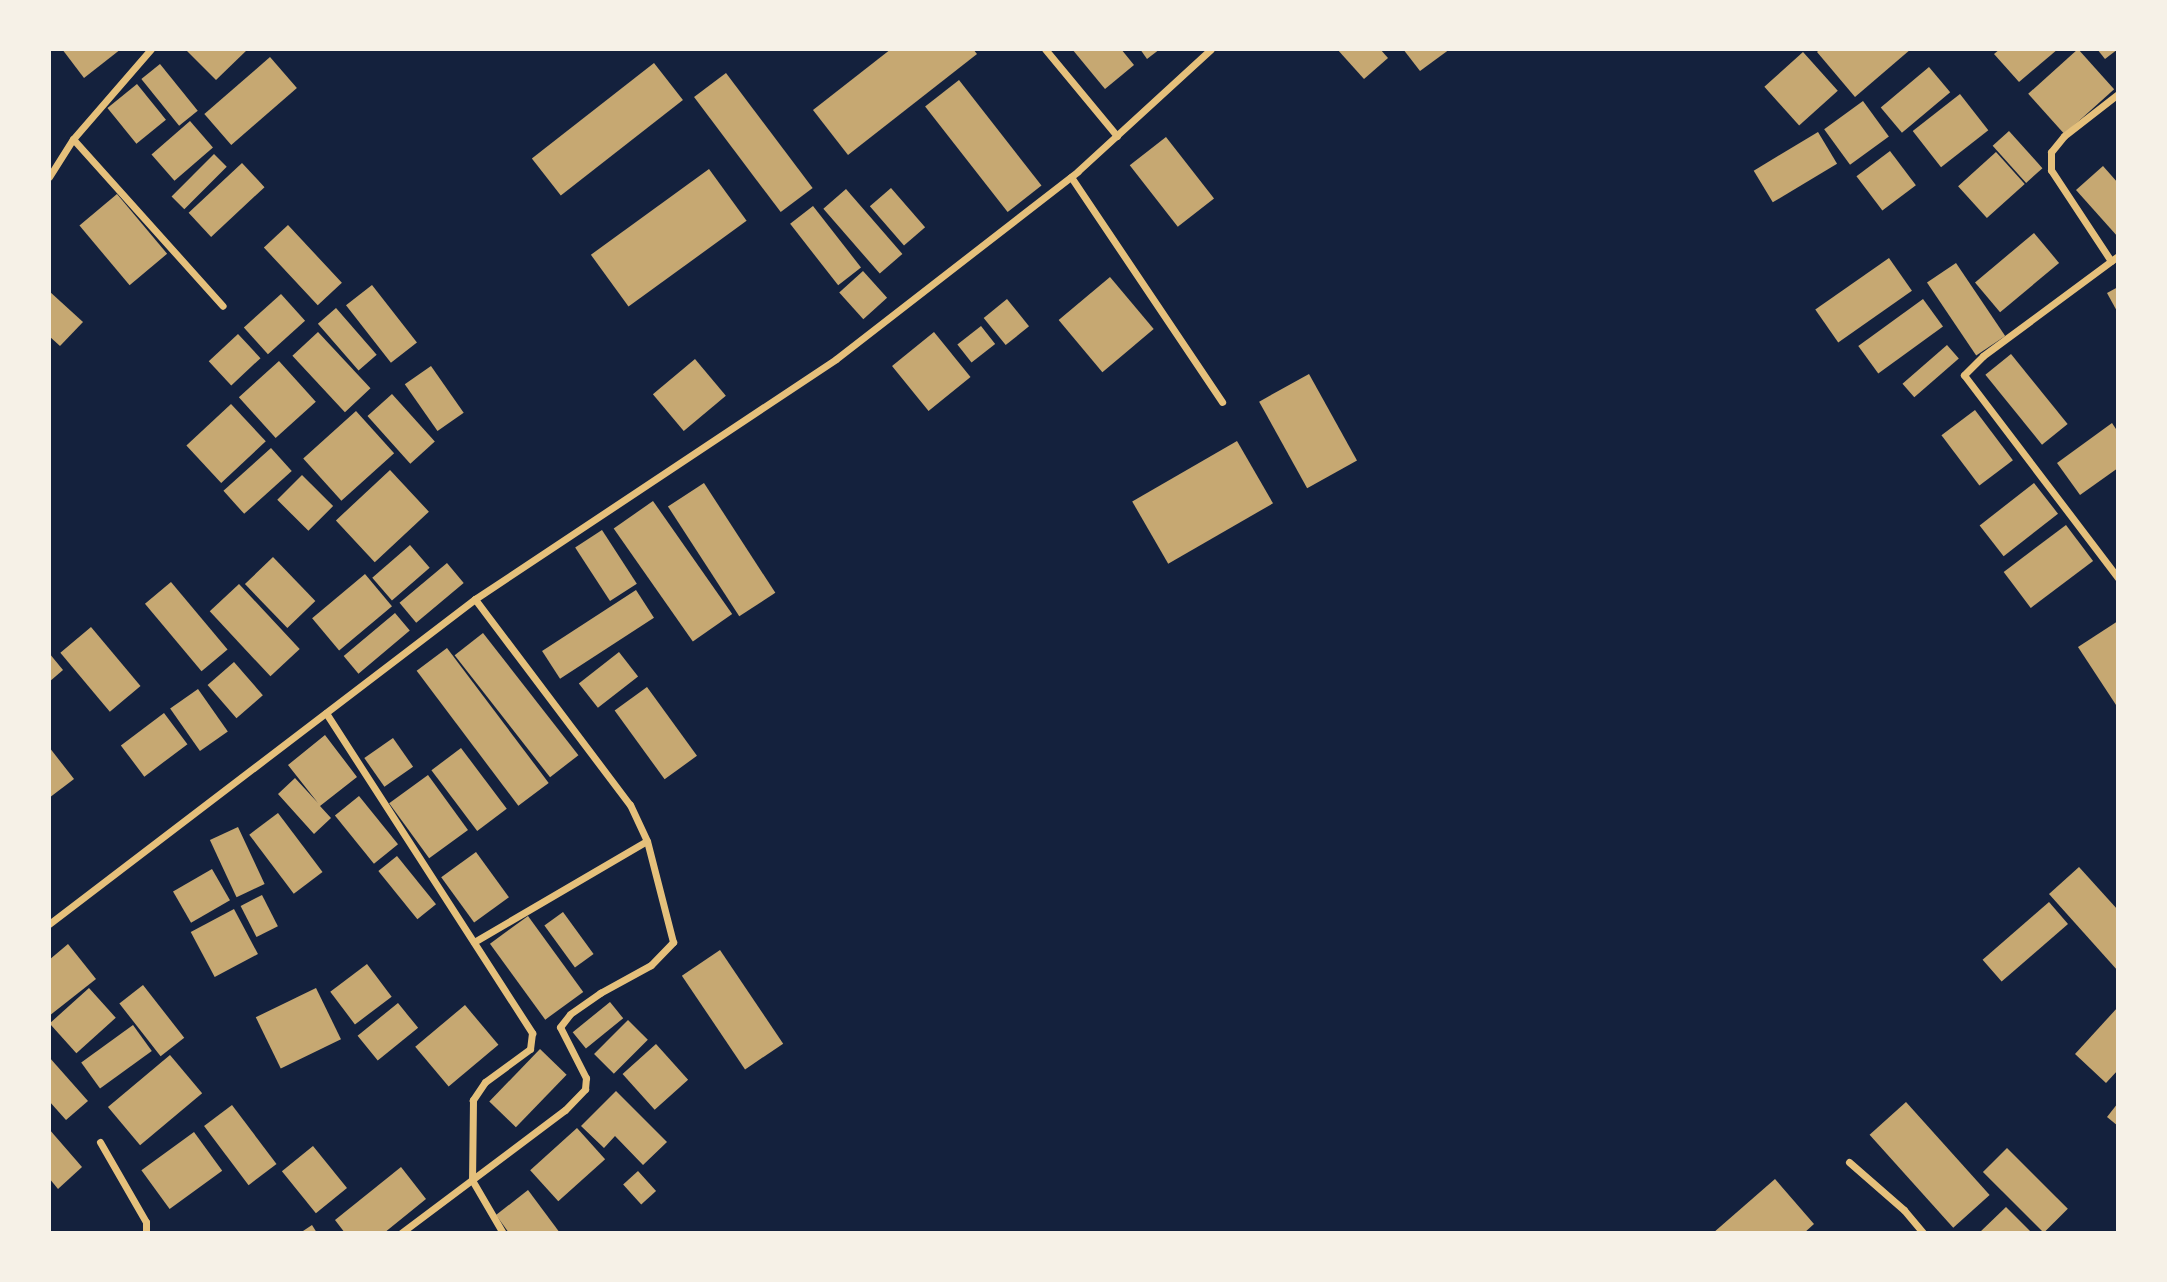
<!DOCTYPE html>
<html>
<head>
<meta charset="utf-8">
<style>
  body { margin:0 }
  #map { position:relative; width:2167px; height:1282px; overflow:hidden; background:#14213d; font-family:Raleway,sans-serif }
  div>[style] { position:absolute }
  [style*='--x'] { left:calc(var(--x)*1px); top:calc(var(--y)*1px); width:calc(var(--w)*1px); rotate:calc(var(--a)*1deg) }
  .building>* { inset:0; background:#c6a872; transform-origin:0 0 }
  .minor>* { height:7px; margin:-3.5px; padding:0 3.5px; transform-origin:3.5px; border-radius:3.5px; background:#e5c07b }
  span { translate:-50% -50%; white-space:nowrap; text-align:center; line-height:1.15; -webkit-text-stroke:5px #f6f1e7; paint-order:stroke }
  .frame { position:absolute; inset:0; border:51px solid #f6f1e7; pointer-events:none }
</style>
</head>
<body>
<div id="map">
  <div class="building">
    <i style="clip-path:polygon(62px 49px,121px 49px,84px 78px)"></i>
    <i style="clip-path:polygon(185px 49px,248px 49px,216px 80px)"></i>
    <i style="clip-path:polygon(891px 49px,973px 49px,977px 54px,848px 155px,813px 110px)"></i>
    <i style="clip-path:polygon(1072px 49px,1121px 49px,1134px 65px,1105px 89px)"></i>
    <i style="clip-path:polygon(1140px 49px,1160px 49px,1147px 59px)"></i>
    <i style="clip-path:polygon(1337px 49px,1380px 49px,1388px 58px,1364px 79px)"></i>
    <i style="clip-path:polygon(1403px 49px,1450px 49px,1420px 71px)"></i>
    <i style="clip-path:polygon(1820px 49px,1911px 49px,1855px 97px,1817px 52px)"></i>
    <i style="clip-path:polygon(2000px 49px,2058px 49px,2019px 82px,1994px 54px)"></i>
    <i style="left:2078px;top:49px;width:54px;height:67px;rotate:48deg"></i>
    <i style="clip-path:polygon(2097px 49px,2118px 49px,2105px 59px)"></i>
    <i style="left:1803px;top:52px;width:52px;height:52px;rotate:48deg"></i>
    <i style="left:270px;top:57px;width:41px;height:87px;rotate:49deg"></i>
    <i style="left:654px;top:63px;width:47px;height:155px;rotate:52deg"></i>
    <i style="left:160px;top:64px;width:60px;height:24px;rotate:51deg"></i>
    <i style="left:1929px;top:67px;width:33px;height:63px;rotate:50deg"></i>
    <i style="left:726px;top:73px;width:144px;height:40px;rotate:53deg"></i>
    <i style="left:959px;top:80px;width:134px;height:43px;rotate:52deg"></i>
    <i style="left:137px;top:84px;width:46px;height:38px;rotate:51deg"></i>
    <i style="left:1960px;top:94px;width:46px;height:60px;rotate:52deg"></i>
    <i style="left:1863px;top:101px;width:44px;height:48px;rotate:54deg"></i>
    <i style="left:190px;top:121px;width:35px;height:51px;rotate:49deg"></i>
    <i style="left:2009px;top:131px;width:50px;height:22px;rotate:48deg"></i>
    <i style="left:1818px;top:132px;width:37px;height:75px;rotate:59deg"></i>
    <i style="left:1166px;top:137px;width:78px;height:46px;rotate:52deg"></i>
    <i style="left:1890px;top:151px;width:43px;height:42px;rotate:53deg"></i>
    <i style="left:1996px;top:152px;width:43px;height:51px;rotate:48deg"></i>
    <i style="left:214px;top:154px;width:18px;height:60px;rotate:45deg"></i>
    <i style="left:242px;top:163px;width:33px;height:73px;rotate:47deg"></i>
    <i style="clip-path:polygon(2103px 166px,2118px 183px,2118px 237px,2076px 190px)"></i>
    <i style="left:709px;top:169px;width:64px;height:146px;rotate:54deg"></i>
    <i style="left:891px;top:188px;width:52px;height:28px;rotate:49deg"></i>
    <i style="left:846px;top:189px;width:86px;height:30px;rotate:49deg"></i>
    <i style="left:117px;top:194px;width:78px;height:49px;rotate:50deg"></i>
    <i style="left:813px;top:206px;width:78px;height:29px;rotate:52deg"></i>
    <i style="left:288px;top:225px;width:79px;height:33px;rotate:47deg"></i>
    <i style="left:2034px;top:233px;width:39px;height:77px;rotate:50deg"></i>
    <i style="left:1889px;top:258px;width:40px;height:90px;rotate:55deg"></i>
    <i style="left:1956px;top:263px;width:88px;height:35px;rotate:56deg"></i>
    <i style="left:863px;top:271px;width:36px;height:32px;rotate:48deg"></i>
    <i style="left:1110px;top:277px;width:68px;height:67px;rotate:50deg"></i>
    <i style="left:372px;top:285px;width:73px;height:33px;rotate:52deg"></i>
    <i style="clip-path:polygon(2118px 287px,2118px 313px,2107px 293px)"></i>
    <i style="clip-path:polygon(49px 291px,83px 322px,60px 346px,49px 336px)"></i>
    <i style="left:281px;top:294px;width:36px;height:50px;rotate:48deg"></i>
    <i style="left:1007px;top:299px;width:35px;height:30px;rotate:51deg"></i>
    <i style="left:1923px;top:299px;width:34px;height:80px;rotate:54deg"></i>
    <i style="left:336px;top:308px;width:62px;height:24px;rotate:49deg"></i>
    <i style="left:981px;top:326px;width:23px;height:30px;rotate:52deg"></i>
    <i style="left:318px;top:332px;width:77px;height:35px;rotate:47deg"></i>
    <i style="left:934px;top:332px;width:58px;height:54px;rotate:51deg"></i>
    <i style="left:238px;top:334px;width:33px;height:40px;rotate:47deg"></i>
    <i style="left:1947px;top:345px;width:18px;height:59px;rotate:49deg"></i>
    <i style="left:2011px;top:354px;width:90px;height:33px;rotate:51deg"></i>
    <i style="left:695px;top:359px;width:48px;height:55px;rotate:50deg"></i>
    <i style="left:279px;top:361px;width:55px;height:54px;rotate:48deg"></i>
    <i style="left:431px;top:366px;width:57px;height:32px;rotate:55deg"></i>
    <i style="left:1309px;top:374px;width:99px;height:57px;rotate:61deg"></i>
    <i style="left:392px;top:394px;width:64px;height:33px;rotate:48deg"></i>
    <i style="left:231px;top:404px;width:51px;height:61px;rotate:47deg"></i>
    <i style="left:1975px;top:410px;width:63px;height:42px;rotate:53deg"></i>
    <i style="left:356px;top:411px;width:57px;height:71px;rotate:48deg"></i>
    <i style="clip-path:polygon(2112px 423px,2118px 432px,2118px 468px,2080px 495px,2057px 463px)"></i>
    <i style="left:1237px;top:441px;width:72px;height:121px;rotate:60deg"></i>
    <i style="left:271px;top:448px;width:31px;height:64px;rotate:48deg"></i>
    <i style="left:390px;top:470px;width:57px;height:74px;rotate:47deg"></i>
    <i style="left:302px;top:475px;width:44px;height:35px;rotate:45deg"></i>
    <i style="left:704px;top:483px;width:131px;height:43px;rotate:57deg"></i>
    <i style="left:2034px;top:483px;width:39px;height:69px;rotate:52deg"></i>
    <i style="left:653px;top:501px;width:138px;height:48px;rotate:55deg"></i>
    <i style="left:2066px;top:525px;width:45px;height:78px;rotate:53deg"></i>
    <i style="left:602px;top:530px;width:64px;height:32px;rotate:57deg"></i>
    <i style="left:410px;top:545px;width:30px;height:50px;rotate:49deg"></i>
    <i style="left:273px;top:557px;width:61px;height:39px;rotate:46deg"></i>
    <i style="left:447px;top:563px;width:26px;height:62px;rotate:50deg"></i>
    <i style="left:365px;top:574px;width:42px;height:69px;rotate:50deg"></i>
    <i style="left:171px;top:582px;width:88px;height:34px;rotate:50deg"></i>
    <i style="left:239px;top:584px;width:89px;height:40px;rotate:47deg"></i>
    <i style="left:636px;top:590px;width:33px;height:112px;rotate:57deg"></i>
    <i style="left:395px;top:613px;width:23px;height:67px;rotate:50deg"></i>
    <i style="clip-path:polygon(2118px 621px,2118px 708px,2078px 647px)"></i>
    <i style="left:91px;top:627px;width:77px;height:40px;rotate:50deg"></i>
    <i style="left:483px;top:633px;width:155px;height:36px;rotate:52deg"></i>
    <i style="left:447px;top:648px;width:169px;height:38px;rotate:53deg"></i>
    <i style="left:619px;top:652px;width:31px;height:51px;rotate:52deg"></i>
    <i style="clip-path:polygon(49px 653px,63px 670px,49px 682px)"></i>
    <i style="left:234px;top:662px;width:44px;height:35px;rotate:49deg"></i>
    <i style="left:647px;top:687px;width:85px;height:40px;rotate:54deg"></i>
    <i style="left:198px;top:689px;width:52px;height:34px;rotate:55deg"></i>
    <i style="left:164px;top:713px;width:39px;height:54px;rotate:53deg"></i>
    <i style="clip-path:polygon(325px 735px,357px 777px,320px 806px,331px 818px,314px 834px,278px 794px,295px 778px,318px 803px,288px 765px)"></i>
    <i style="left:393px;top:738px;width:35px;height:35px;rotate:55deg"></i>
    <i style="clip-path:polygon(49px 747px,74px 779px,49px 798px)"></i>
    <i style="left:461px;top:748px;width:76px;height:37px;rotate:53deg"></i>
    <i style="left:428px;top:775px;width:68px;height:48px;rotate:54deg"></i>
    <i style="left:359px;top:796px;width:62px;height:31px;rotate:51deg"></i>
    <i style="left:278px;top:813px;width:74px;height:36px;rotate:53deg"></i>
    <i style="left:238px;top:827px;width:63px;height:31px;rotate:65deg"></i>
    <i style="left:476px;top:852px;width:56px;height:43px;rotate:54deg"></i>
    <i style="left:397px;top:856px;width:62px;height:24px;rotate:51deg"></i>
    <i style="clip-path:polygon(2079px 867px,2118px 910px,2118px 971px,2049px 894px)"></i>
    <i style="left:212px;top:869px;width:36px;height:45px;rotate:60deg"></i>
    <i style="left:262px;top:895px;width:35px;height:24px;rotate:63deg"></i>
    <i style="left:2049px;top:902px;width:29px;height:88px;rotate:49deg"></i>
    <i style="left:234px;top:909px;width:51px;height:49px;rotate:62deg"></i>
    <i style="left:563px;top:912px;width:52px;height:23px;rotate:54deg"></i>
    <i style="left:528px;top:916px;width:94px;height:47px;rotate:54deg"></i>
    <i style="clip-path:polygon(68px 944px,96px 979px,49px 1016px,49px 960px)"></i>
    <i style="left:720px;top:950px;width:113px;height:46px;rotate:56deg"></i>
    <i style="left:367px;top:964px;width:41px;height:46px;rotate:53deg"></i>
    <i style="left:143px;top:985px;width:67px;height:30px;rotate:52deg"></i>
    <i style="left:89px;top:988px;width:40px;height:53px;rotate:48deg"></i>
    <i style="left:316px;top:988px;width:57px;height:67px;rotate:64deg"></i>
    <i style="left:610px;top:1002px;width:21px;height:48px;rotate:51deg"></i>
    <i style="left:398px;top:1003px;width:32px;height:52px;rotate:51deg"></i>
    <i style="left:465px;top:1005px;width:52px;height:65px;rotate:50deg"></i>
    <i style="clip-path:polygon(2118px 1007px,2118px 1070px,2106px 1083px,2075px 1054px)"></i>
    <i style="left:628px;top:1020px;width:28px;height:48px;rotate:45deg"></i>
    <i style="left:133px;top:1025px;width:32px;height:64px;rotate:54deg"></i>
    <i style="left:656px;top:1044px;width:48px;height:45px;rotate:48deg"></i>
    <i style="left:540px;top:1049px;width:37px;height:73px;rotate:44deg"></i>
    <i style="left:170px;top:1055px;width:50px;height:81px;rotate:50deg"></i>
    <i style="clip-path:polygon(49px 1057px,88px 1101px,66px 1120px,49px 1101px)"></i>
    <i style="clip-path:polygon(616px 1091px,667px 1142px,643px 1165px,615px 1136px,604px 1148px,581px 1126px)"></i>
    <i style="left:1906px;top:1102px;width:125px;height:49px;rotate:48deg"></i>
    <i style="clip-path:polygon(2118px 1103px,2118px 1126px,2107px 1117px)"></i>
    <i style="left:232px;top:1105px;width:74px;height:35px;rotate:53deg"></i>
    <i style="left:577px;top:1128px;width:42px;height:63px;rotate:48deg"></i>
    <i style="clip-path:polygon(49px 1129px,82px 1167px,58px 1189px,49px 1178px)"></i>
    <i style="left:194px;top:1132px;width:48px;height:65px;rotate:54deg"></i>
    <i style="left:313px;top:1146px;width:54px;height:40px;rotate:51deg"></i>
    <i style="left:2007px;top:1148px;width:86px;height:34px;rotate:45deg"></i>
    <i style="clip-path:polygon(401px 1167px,426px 1199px,384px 1233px,345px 1233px,335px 1220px)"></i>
    <i style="left:638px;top:1171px;width:27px;height:20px;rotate:48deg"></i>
    <i style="clip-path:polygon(1775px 1179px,1814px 1224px,1804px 1233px,1713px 1233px)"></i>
    <i style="clip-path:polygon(528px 1190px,560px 1233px,509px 1233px,496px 1215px)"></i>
    <i style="clip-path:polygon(2006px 1207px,2032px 1233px,1979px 1233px)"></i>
    <i style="clip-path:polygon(312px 1225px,317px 1233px,300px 1233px)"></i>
  </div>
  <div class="minor">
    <i style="--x:151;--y:49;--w:119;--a:130.9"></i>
    <i style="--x:73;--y:139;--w:224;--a:48.1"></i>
    <i style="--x:1045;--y:49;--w:113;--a:50.4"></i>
    <i style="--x:49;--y:177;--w:45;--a:-57.7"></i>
    <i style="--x:1071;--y:177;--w:271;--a:56.1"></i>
    <i style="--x:2118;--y:256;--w:168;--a:143.5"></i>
    <i style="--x:1983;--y:356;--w:27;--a:135"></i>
    <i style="--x:1964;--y:375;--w:255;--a:52.8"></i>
    <i style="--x:2111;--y:261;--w:109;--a:-123.4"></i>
    <i style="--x:2051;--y:170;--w:18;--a:-90"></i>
    <i style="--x:2051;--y:152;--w:21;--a:-51"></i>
    <i style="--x:2064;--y:136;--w:68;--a:-37.9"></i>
    <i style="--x:326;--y:713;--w:381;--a:57.2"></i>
    <i style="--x:532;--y:1033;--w:16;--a:97"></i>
    <i style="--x:530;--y:1049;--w:56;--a:143.7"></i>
    <i style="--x:485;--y:1082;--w:22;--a:124"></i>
    <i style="--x:473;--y:1100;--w:80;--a:90.7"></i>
    <i style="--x:472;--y:1180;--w:61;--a:59.7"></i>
    <i style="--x:49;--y:924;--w:536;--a:-37.34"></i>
    <i style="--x:475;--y:599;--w:433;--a:-33.6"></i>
    <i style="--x:836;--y:359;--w:306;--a:-37.8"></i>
    <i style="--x:1078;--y:171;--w:180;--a:-42.5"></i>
    <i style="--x:474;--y:942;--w:200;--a:-30.3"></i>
    <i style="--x:647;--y:841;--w:40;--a:-115"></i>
    <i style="--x:630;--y:805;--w:258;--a:-127"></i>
    <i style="--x:100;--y:1142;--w:92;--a:60.1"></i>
    <i style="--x:146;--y:1222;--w:11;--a:90"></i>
    <i style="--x:1849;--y:1162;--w:73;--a:41.1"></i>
    <i style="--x:1904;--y:1210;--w:30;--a:50"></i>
    <i style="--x:401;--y:1233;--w:205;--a:-36.9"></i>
    <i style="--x:565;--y:1110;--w:29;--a:-46"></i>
    <i style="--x:585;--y:1089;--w:11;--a:-85"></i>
    <i style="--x:586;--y:1078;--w:57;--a:-117"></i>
    <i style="--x:560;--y:1027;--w:16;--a:-52"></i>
    <i style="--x:570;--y:1014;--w:37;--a:-35"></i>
    <i style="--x:600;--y:993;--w:58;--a:-28.8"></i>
    <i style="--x:651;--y:965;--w:32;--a:-46"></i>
    <i style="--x:673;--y:942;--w:104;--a:-104.4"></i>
  </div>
  <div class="frame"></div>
</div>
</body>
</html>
